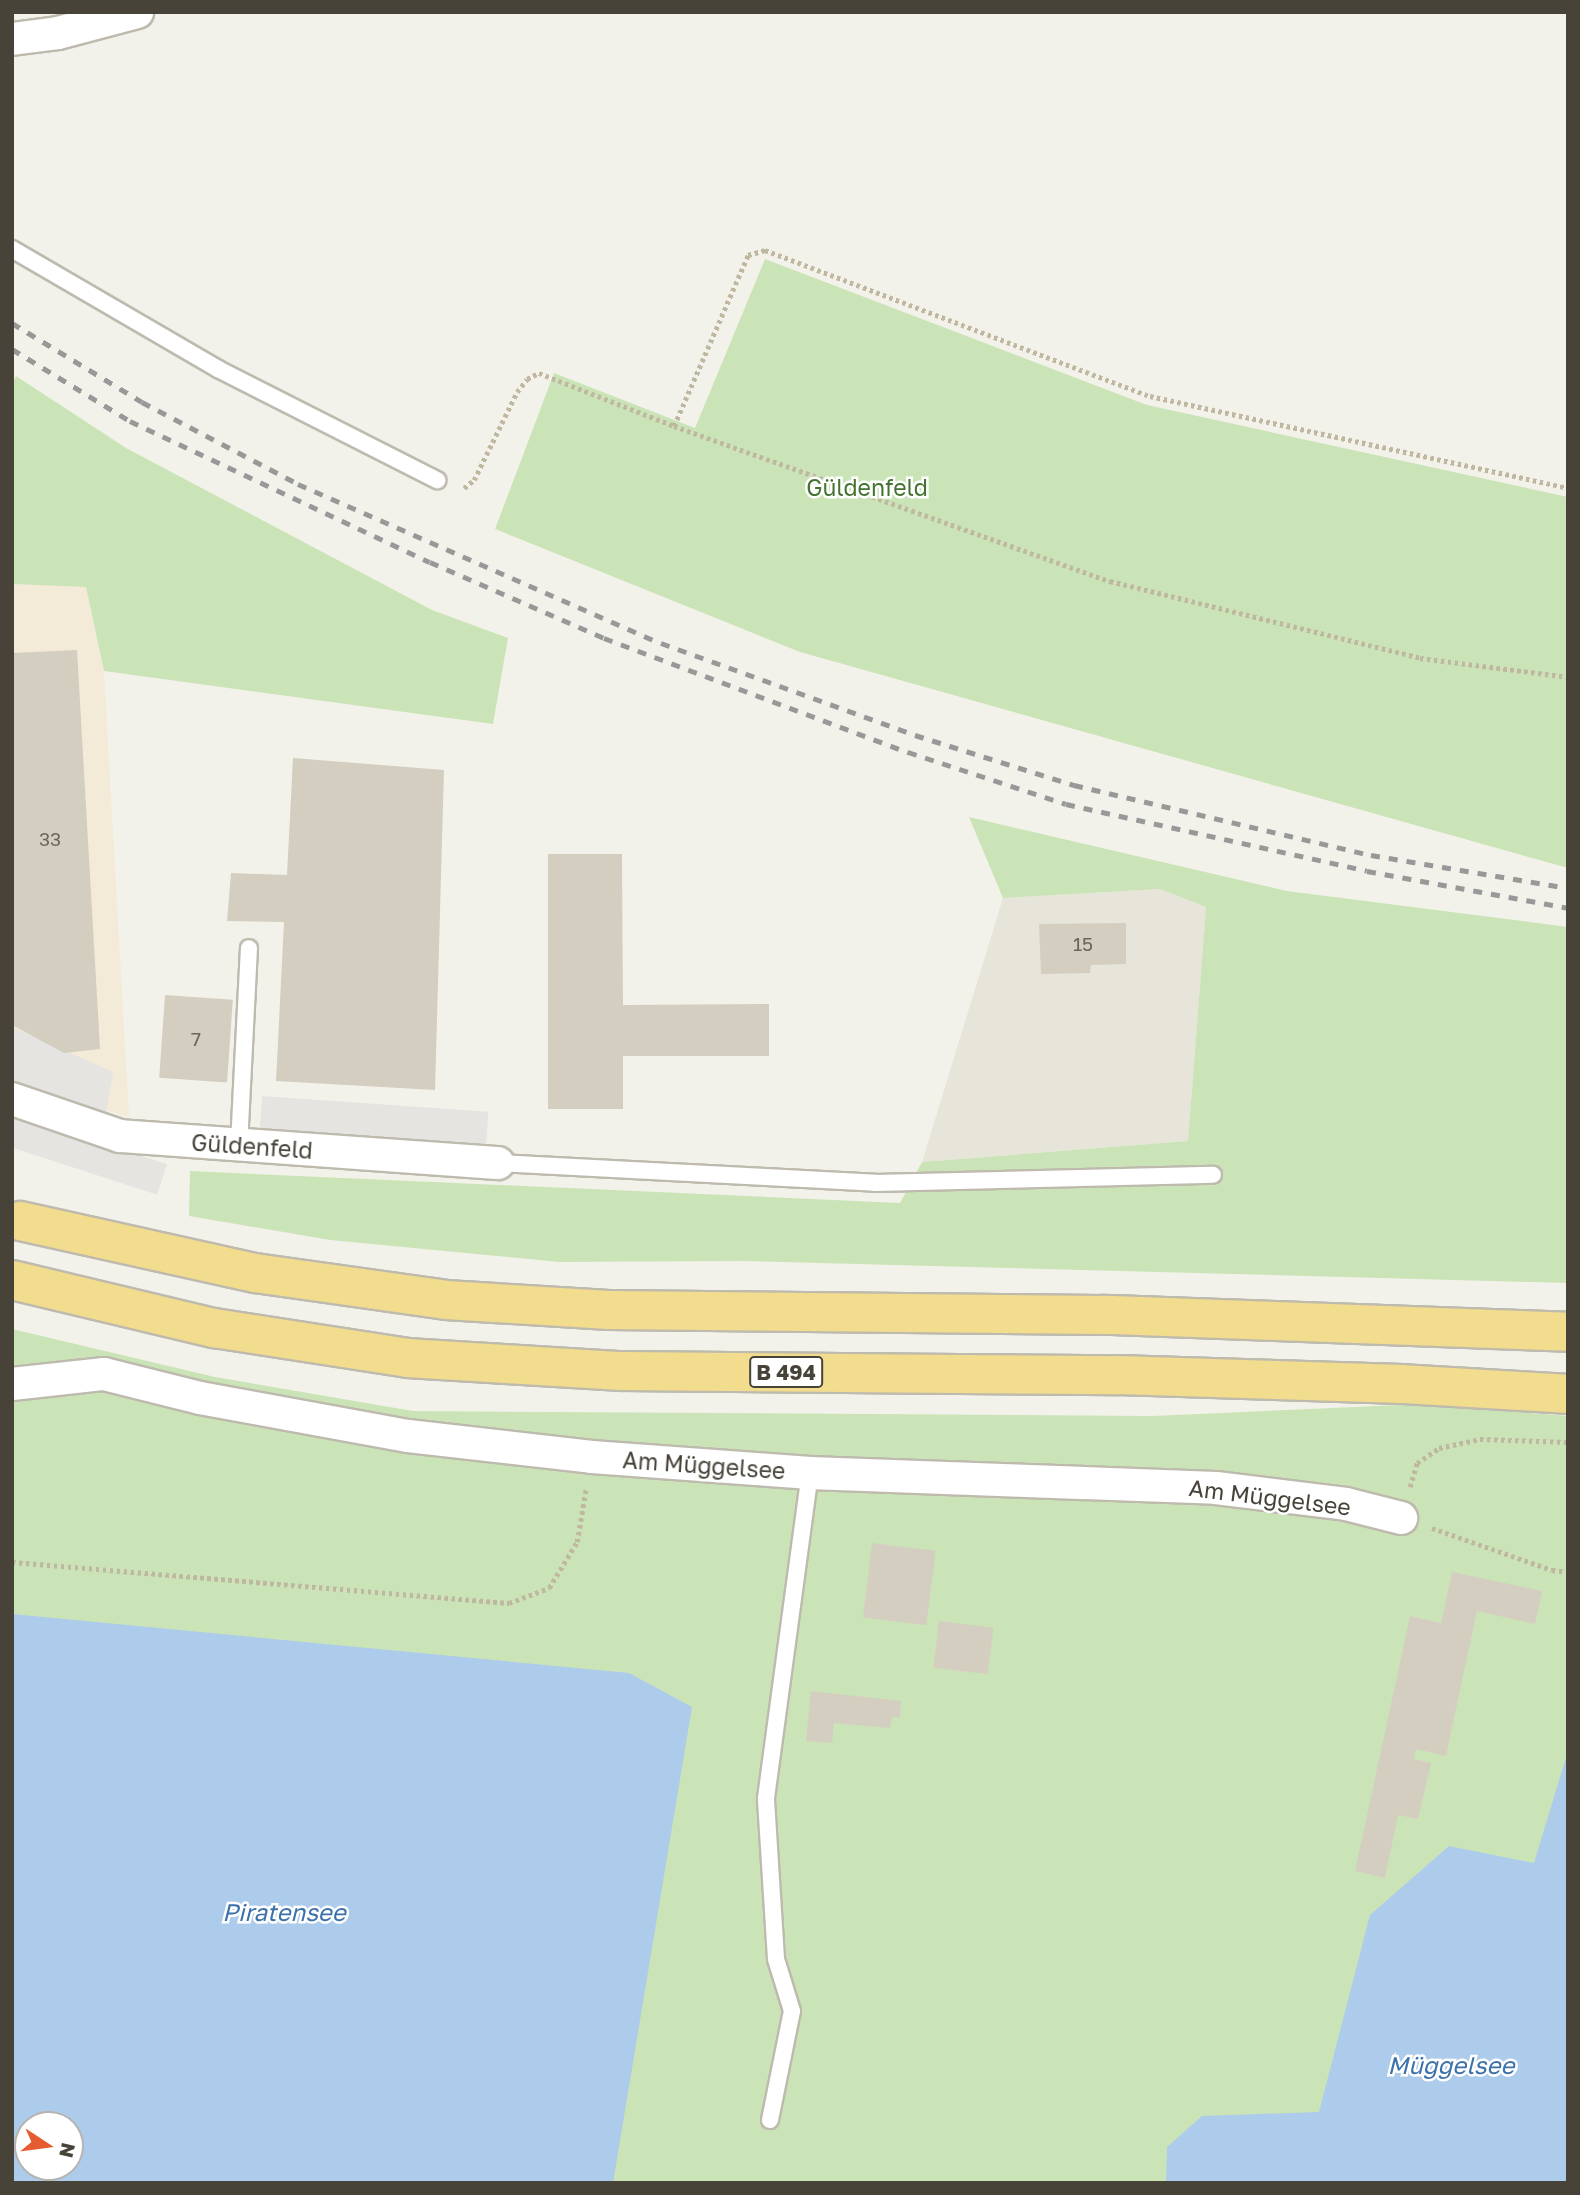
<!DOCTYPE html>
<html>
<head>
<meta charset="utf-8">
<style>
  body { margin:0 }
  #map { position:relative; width:1580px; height:2195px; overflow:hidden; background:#f3f2ea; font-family:"Golos Text",sans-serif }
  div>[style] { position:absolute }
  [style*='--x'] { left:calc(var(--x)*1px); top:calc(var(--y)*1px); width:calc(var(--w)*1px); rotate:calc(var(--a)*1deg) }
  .residential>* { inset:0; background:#e7e4d9 }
  .commercial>* { inset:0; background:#f3ead8 }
  .green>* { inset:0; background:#cbe4b7 }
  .parking>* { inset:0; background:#e6e4e1; transform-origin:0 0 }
  .water>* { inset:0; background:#adcbea }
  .building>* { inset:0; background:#d4cec1; transform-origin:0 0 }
  .path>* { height:4.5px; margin-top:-2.25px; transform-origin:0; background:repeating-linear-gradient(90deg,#bfb7a0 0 3.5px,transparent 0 7px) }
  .roads { filter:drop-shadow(2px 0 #bebaae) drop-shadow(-2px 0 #bebaae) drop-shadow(0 2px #bebaae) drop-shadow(0 -2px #bebaae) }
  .service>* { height:16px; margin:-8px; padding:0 8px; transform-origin:8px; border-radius:8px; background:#fff }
  .minor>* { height:32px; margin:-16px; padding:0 16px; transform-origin:16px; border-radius:16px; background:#fff }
  .trunk>* { height:38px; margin:-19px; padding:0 19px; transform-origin:19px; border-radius:19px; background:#f2dc8e }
  .rail>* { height:5px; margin-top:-2.5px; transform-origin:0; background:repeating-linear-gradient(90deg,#989898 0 9px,transparent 0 18px) }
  span { translate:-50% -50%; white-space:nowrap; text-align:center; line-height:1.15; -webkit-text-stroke:5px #fff; paint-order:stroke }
  .number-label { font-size:19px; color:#6a665b }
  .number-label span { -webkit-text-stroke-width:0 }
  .shield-label span { padding:2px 5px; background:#fff; border:2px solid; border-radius:5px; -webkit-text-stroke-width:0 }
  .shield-label { font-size:21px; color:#474339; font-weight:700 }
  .park-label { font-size:23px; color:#447331 }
  .street-label { font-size:23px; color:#474339 }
  .water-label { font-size:24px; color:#3c71a9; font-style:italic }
  .frame { position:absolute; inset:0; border:14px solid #474339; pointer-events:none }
  .north { position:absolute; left:14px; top:2111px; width:70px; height:70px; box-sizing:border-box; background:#fff; border:2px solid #b5b4b0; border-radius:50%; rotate:103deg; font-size:19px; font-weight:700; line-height:28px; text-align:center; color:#474339 }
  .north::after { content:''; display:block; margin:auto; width:24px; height:32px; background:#e55c30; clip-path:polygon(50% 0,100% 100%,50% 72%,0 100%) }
</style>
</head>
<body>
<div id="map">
  <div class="residential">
    <i style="clip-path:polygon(1160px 889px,1206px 907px,1188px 1141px,922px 1162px,1003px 898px)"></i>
  </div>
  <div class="commercial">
    <i style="clip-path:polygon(12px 584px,86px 587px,104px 671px,129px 1117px,12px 1081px)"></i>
  </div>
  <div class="green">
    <i style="clip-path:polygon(765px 259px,1147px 405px,1568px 497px,1568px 868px,800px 652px,495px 529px,554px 373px,695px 428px)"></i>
    <i style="clip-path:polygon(16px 376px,126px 448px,432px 610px,508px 638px,493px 724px,104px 671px,86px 587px,12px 584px,12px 385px)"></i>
    <i style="clip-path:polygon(969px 817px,1287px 891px,1568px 927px,1568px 1283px,745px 1261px,559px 1262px,330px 1240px,189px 1216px,190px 1171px,900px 1203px,922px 1162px,1188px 1141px,1206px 907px,1160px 889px,1003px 898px)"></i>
    <i style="clip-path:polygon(evenodd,12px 1329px,215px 1377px,413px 1411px,1153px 1416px,1422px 1404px,1568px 1416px,1568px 2183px,12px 2183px,12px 1329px,28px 2125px,70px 2125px,70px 2167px,28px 2167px,28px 2125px)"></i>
  </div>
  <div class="parking">
    <i style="clip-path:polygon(12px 1027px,113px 1072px,106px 1114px,12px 1081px)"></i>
    <i style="left:262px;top:1096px;width:227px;height:33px;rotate:4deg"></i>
    <i style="left:12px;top:1114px;width:163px;height:32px;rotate:18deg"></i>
  </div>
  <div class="water">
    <i style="clip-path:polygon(evenodd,12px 1614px,629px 1673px,692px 1707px,613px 2183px,12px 2183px,12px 1614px,28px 2125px,70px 2125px,70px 2167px,28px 2167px,28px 2125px)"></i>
    <i style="clip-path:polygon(1568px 1751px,1568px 2183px,1166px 2183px,1167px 2147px,1202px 2116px,1319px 2112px,1370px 1915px,1449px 1846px,1534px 1863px)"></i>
  </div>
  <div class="building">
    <i style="clip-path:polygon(77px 650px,100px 1049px,64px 1053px,12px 1025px,12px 653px)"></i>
    <i style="clip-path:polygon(293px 758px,444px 770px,435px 1090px,276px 1081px,284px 922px,227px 921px,231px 873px,287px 875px)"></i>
    <i style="clip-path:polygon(548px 854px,622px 854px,623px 1005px,769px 1004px,769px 1056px,623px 1056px,623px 1109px,548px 1109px)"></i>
    <i style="clip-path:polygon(1126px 923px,1126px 964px,1091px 965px,1090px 973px,1041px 974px,1039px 924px)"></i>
    <i style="left:165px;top:995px;width:68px;height:83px;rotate:4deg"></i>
    <i style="left:872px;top:1543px;width:64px;height:75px;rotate:7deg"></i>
    <i style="clip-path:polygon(1452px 1572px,1542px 1591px,1535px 1624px,1477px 1611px,1446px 1756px,1416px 1749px,1414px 1759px,1431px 1763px,1418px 1819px,1398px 1815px,1385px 1878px,1355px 1871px,1410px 1616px,1441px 1623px)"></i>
    <i style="left:939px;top:1621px;width:55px;height:47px;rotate:7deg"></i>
    <i style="clip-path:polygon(811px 1691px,901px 1701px,900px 1718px,892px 1717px,890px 1728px,834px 1723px,832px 1743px,806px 1741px)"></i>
  </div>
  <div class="path">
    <i style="--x:674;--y:426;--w:463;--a:19.6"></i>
    <i style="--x:1110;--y:581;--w:319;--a:13.9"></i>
    <i style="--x:1420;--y:658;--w:149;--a:7.3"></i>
    <i style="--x:464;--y:488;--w:13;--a:-39"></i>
    <i style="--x:474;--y:480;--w:98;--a:-64"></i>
    <i style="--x:517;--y:392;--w:16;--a:-52"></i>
    <i style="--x:527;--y:379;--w:13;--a:-27"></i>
    <i style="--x:539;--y:373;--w:145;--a:21.4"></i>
    <i style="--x:674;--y:426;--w:186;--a:-66.6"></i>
    <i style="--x:748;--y:255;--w:18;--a:-16"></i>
    <i style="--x:765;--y:250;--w:412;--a:20.8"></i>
    <i style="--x:1150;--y:396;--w:428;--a:12.4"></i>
    <i style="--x:1410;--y:1487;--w:25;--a:-74"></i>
    <i style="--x:1417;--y:1463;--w:27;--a:-34"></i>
    <i style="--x:1439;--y:1448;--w:42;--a:-12.4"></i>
    <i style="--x:1480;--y:1439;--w:88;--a:2"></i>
    <i style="--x:1432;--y:1528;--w:127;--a:19.3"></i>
    <i style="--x:1552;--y:1570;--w:16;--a:7"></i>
    <i style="--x:12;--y:1562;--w:499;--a:4.7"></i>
    <i style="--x:509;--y:1603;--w:43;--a:-20.6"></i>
    <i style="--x:549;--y:1588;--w:54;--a:-58.7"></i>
    <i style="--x:577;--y:1542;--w:54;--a:-80.4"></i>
  </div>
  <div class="roads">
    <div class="service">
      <i style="--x:12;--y:249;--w:238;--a:30.2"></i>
      <i style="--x:218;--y:369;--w:246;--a:26.9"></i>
      <i style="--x:239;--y:1145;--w:197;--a:-87.1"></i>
      <i style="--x:498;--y:1163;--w:378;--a:3"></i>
      <i style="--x:875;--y:1183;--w:338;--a:-1.4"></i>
      <i style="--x:770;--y:2120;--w:111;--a:-78.6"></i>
      <i style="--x:792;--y:2011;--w:54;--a:-107.1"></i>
      <i style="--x:776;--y:1959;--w:161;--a:-93.6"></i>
      <i style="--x:766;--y:1798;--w:328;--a:-82.3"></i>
    </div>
    <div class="minor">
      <i style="--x:12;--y:39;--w:46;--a:-7.4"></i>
      <i style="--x:58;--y:33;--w:82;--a:-14.9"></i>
      <i style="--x:12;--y:1099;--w:114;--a:18.9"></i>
      <i style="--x:120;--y:1136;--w:379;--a:4.1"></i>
      <i style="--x:12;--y:1384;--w:93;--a:-6.2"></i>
      <i style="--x:104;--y:1374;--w:99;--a:14"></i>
      <i style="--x:200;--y:1398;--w:211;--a:10.4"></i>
      <i style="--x:408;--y:1436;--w:185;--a:6.5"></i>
      <i style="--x:592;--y:1457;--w:219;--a:4.2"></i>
      <i style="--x:810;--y:1473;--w:406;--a:2.1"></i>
      <i style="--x:1216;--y:1488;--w:131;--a:7"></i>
      <i style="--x:1346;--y:1504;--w:57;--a:14.3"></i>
    </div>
    <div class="trunk">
      <i style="--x:20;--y:1221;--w:241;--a:12.5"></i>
      <i style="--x:255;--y:1273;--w:193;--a:8"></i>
      <i style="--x:446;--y:1300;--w:163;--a:3.5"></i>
      <i style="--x:609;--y:1310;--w:503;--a:0.57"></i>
      <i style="--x:1112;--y:1315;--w:456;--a:2.1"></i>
      <i style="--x:12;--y:1280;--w:208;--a:13.4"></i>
      <i style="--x:214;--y:1328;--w:195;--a:8.8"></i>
      <i style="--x:407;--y:1358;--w:215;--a:3.5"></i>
      <i style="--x:622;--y:1371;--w:496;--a:0.5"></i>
      <i style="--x:1118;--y:1375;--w:284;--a:1.8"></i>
      <i style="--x:1402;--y:1384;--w:166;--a:3.4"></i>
    </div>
  </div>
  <div class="rail">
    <i style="--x:12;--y:323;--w:152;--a:31.3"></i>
    <i style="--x:142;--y:402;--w:176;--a:27.7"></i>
    <i style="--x:298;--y:484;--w:396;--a:23.7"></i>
    <i style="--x:661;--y:643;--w:270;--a:19.9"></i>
    <i style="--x:915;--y:735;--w:167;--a:17.5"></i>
    <i style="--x:1074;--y:785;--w:305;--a:13.3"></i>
    <i style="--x:1371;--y:855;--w:200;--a:9.5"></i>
    <i style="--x:12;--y:349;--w:138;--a:31.4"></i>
    <i style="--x:130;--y:421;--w:331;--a:25.2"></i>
    <i style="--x:430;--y:562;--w:190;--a:23.6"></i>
    <i style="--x:604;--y:638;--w:325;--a:20.6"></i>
    <i style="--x:908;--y:752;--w:166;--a:18.2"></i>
    <i style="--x:1066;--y:804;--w:308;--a:12.5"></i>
    <i style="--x:1367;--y:871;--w:204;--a:10.4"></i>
  </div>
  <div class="number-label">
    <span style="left:50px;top:839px">33</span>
    <span style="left:1083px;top:944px">15</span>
    <span style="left:196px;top:1039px">7</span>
  </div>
  <div class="shield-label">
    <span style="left:786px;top:1372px">B 494</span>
  </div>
  <div class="park-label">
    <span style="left:867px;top:487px">Güldenfeld</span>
  </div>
  <div class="street-label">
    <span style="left:252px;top:1146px;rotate:4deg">Güldenfeld</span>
    <span style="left:704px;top:1465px;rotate:4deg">Am Müggelsee</span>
    <span style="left:1270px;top:1497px;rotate:7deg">Am Müggelsee</span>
  </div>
  <div class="water-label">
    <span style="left:284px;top:1912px">Piratensee</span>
    <span style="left:1451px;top:2065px">Müggelsee</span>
  </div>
  <div class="frame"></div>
  <div class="north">N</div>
</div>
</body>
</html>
